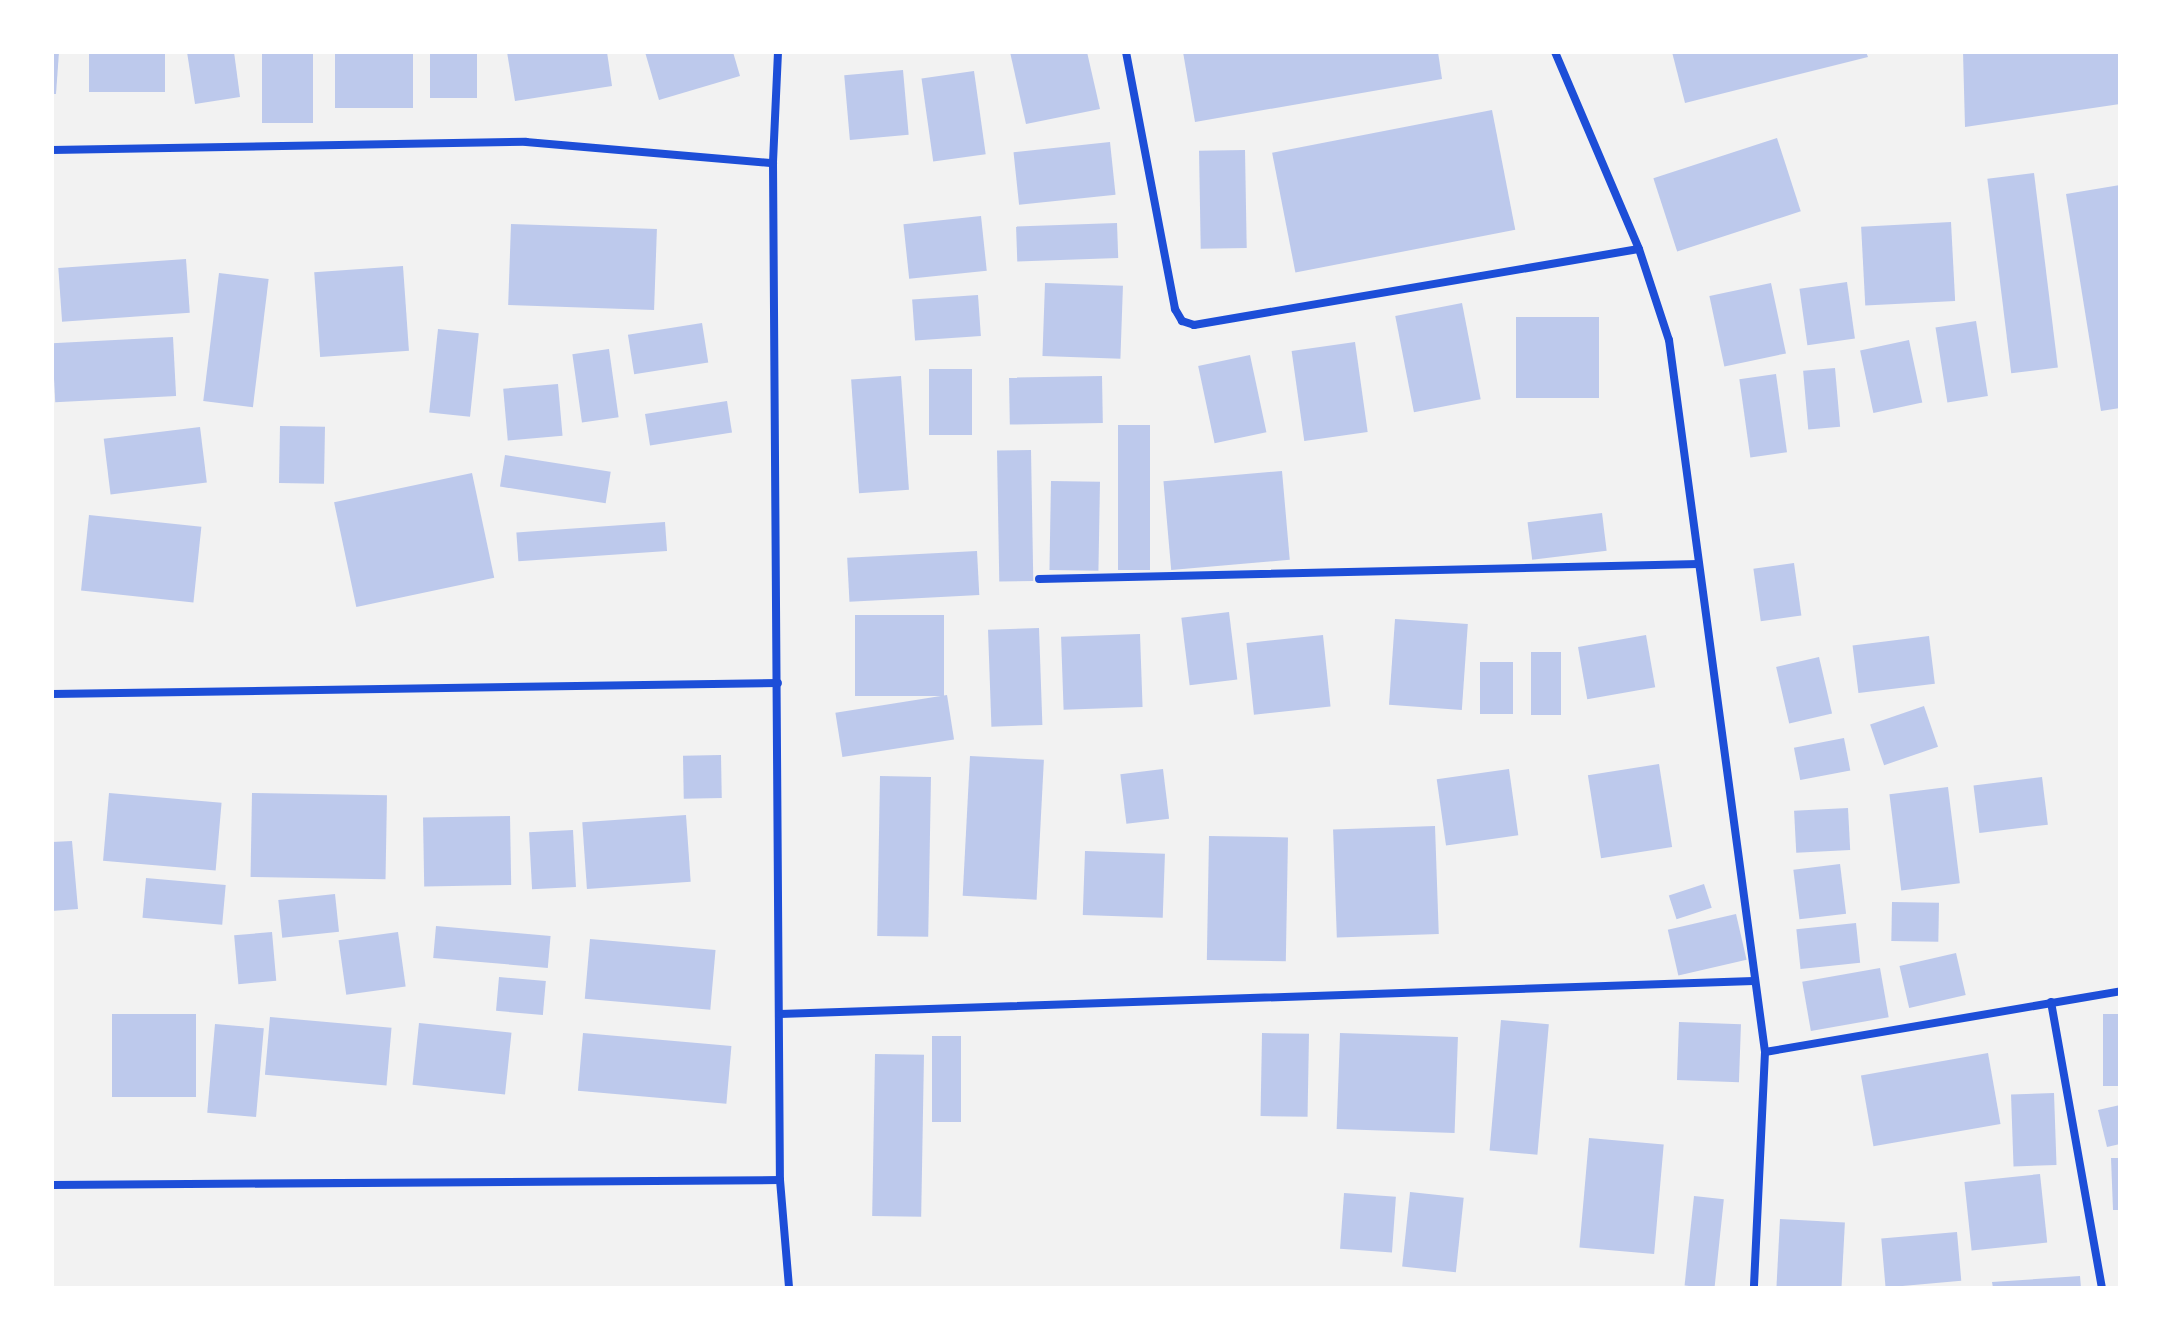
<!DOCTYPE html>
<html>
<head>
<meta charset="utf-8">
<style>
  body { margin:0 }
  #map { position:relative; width:2172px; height:1340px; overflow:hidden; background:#f2f2f2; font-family:Rubik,sans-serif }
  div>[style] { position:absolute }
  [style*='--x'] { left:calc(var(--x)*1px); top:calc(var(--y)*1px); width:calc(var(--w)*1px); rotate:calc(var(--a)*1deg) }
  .building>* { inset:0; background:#bdc9ec; transform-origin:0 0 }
  .minor>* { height:8px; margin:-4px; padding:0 4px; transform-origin:4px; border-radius:4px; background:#1d4ed8 }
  span { translate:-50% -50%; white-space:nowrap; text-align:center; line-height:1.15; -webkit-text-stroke:8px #fff; paint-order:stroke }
  .frame { position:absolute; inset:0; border:54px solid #fff; pointer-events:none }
</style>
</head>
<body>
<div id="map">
  <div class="building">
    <i style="clip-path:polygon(52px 52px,59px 52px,56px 94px,52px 94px)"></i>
    <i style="left:89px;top:52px;width:76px;height:40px"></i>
    <i style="clip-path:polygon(187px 52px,234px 52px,240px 97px,195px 104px)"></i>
    <i style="left:262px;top:52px;width:51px;height:71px"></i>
    <i style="left:335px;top:52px;width:78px;height:56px"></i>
    <i style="left:430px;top:52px;width:47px;height:46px"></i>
    <i style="clip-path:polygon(507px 52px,607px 52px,612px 86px,515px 101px)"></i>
    <i style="clip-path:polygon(645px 52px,733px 52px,740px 76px,659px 100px)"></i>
    <i style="clip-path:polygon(1010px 52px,1087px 52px,1100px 109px,1026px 124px)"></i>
    <i style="clip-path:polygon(1183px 52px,1438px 52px,1442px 79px,1195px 122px)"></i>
    <i style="clip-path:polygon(1672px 52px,1866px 52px,1868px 57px,1685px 103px)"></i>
    <i style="clip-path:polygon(1963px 52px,2120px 52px,2120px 104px,1965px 127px)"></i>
    <i style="left:903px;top:70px;width:65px;height:59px;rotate:85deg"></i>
    <i style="left:974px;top:71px;width:84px;height:53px;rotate:82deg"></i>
    <i style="left:1492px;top:110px;width:122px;height:224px;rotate:79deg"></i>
    <i style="left:1777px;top:138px;width:77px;height:130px;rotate:72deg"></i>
    <i style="left:1110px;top:142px;width:53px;height:97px;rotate:84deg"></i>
    <i style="left:1245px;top:150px;width:98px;height:46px;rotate:89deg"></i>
    <i style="left:2034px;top:173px;width:196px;height:47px;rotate:83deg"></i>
    <i style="clip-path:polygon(2120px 185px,2120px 408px,2101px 411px,2066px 194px)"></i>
    <i style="left:981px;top:216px;width:55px;height:78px;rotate:84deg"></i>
    <i style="left:1951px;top:222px;width:79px;height:90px;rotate:87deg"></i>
    <i style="left:1117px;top:223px;width:35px;height:101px;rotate:88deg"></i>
    <i style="left:511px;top:224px;width:146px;height:81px;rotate:2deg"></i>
    <i style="left:186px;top:259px;width:54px;height:128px;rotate:86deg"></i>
    <i style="left:403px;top:266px;width:85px;height:89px;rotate:86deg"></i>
    <i style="left:219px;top:273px;width:50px;height:129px;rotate:7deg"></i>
    <i style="left:1847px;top:282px;width:57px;height:48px;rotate:82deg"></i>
    <i style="left:1045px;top:283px;width:78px;height:73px;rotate:2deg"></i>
    <i style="left:1771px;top:283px;width:72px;height:63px;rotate:78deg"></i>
    <i style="left:978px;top:295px;width:41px;height:66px;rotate:86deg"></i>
    <i style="left:1462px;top:303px;width:98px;height:68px;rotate:79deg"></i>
    <i style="left:1516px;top:317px;width:83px;height:81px"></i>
    <i style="left:1976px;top:321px;width:76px;height:41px;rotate:81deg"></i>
    <i style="left:702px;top:323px;width:40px;height:75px;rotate:81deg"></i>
    <i style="left:438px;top:329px;width:41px;height:84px;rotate:6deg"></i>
    <i style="left:173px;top:337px;width:59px;height:121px;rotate:87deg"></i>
    <i style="left:1909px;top:340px;width:64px;height:50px;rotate:78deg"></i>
    <i style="left:1355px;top:342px;width:91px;height:64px;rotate:82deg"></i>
    <i style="left:609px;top:349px;width:69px;height:37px;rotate:82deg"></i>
    <i style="left:1250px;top:355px;width:79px;height:53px;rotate:78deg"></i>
    <i style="left:1835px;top:368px;width:59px;height:32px;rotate:85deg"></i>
    <i style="left:929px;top:369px;width:43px;height:66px"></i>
    <i style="left:1776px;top:374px;width:79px;height:37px;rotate:82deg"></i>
    <i style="left:901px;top:376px;width:114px;height:50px;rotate:86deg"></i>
    <i style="left:1102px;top:376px;width:47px;height:93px;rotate:89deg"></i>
    <i style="left:558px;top:384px;width:52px;height:55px;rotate:85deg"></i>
    <i style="left:727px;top:401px;width:32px;height:83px;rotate:81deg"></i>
    <i style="left:1118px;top:425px;width:32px;height:145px"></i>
    <i style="left:280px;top:426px;width:45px;height:57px;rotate:1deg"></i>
    <i style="left:200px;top:427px;width:56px;height:97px;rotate:83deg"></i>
    <i style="left:1031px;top:450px;width:131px;height:34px;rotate:89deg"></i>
    <i style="left:505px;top:455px;width:107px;height:32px;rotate:9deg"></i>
    <i style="left:1282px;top:471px;width:89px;height:119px;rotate:85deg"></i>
    <i style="left:472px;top:473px;width:107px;height:141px;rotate:78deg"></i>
    <i style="left:1051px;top:481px;width:49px;height:89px;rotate:1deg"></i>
    <i style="left:1602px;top:513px;width:38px;height:75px;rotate:83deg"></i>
    <i style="left:89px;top:515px;width:113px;height:76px;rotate:6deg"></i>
    <i style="left:665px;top:522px;width:29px;height:149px;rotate:86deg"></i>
    <i style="left:977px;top:551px;width:44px;height:130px;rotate:87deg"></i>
    <i style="left:1794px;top:563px;width:53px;height:41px;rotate:82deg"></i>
    <i style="left:1229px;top:612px;width:68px;height:48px;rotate:83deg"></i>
    <i style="left:855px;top:615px;width:89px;height:81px"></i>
    <i style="left:1395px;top:619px;width:73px;height:86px;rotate:4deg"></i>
    <i style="left:1039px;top:628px;width:97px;height:51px;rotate:88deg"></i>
    <i style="left:1140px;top:634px;width:73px;height:79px;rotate:88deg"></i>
    <i style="left:1323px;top:635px;width:72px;height:77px;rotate:84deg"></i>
    <i style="left:1646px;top:635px;width:53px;height:69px;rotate:80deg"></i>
    <i style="left:1929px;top:636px;width:48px;height:77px;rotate:83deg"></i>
    <i style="left:1531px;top:652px;width:30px;height:63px"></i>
    <i style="left:1819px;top:657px;width:58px;height:44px;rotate:77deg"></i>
    <i style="left:1480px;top:662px;width:33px;height:52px"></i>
    <i style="left:947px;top:695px;width:45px;height:113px;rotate:81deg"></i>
    <i style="left:1924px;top:706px;width:43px;height:57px;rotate:71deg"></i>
    <i style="left:1844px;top:738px;width:33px;height:51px;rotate:79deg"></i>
    <i style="left:721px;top:755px;width:43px;height:38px;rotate:89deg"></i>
    <i style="left:970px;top:756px;width:74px;height:140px;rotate:3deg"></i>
    <i style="left:1659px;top:764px;width:84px;height:72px;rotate:81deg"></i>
    <i style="left:1163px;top:769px;width:50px;height:43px;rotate:83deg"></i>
    <i style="left:1509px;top:769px;width:67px;height:73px;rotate:82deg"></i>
    <i style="left:880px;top:776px;width:51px;height:160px;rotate:1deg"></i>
    <i style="left:2042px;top:777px;width:48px;height:69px;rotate:83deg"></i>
    <i style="left:1948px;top:787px;width:97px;height:59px;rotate:83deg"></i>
    <i style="left:109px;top:793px;width:113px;height:68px;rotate:5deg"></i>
    <i style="left:252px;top:793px;width:135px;height:84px;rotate:1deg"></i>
    <i style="left:1848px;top:808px;width:42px;height:54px;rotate:87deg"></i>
    <i style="left:686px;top:815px;width:67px;height:104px;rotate:86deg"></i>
    <i style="left:510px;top:816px;width:69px;height:87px;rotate:89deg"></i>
    <i style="left:1435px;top:826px;width:108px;height:102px;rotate:88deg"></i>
    <i style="left:573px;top:830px;width:57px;height:44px;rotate:87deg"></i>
    <i style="left:1209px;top:836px;width:79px;height:124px;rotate:1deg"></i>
    <i style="clip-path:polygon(72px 841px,78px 909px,52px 911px,52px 842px)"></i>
    <i style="left:1085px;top:851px;width:80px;height:64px;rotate:2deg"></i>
    <i style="left:1840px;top:864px;width:50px;height:47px;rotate:83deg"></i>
    <i style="left:146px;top:878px;width:80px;height:40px;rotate:5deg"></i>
    <i style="left:1704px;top:884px;width:25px;height:37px;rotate:72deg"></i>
    <i style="left:335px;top:894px;width:38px;height:57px;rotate:84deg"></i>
    <i style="left:1892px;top:902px;width:47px;height:39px;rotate:1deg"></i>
    <i style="left:1736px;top:914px;width:47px;height:70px;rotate:77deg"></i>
    <i style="left:1856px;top:923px;width:40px;height:60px;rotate:84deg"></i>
    <i style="left:436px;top:926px;width:115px;height:32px;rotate:5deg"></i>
    <i style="left:272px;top:932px;width:49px;height:38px;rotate:85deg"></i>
    <i style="left:398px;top:932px;width:55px;height:60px;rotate:82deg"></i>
    <i style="left:590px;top:939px;width:126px;height:60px;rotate:5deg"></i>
    <i style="left:1956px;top:953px;width:43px;height:58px;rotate:77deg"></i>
    <i style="left:1880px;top:968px;width:50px;height:79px;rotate:80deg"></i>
    <i style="left:499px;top:977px;width:47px;height:34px;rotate:5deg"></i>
    <i style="left:112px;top:1014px;width:84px;height:83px"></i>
    <i style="left:2103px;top:1014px;width:17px;height:72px"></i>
    <i style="left:270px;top:1017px;width:122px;height:58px;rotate:5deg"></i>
    <i style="left:1501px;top:1020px;width:48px;height:131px;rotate:5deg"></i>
    <i style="left:1679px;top:1022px;width:62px;height:58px;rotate:2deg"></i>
    <i style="left:419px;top:1023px;width:93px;height:62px;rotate:6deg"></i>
    <i style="left:215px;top:1024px;width:49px;height:89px;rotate:5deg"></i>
    <i style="left:583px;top:1033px;width:149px;height:58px;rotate:5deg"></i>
    <i style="left:1262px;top:1033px;width:47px;height:83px;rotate:1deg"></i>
    <i style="left:1340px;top:1033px;width:118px;height:96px;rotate:2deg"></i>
    <i style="left:932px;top:1036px;width:29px;height:86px"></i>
    <i style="left:1988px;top:1053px;width:72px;height:129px;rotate:80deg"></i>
    <i style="left:875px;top:1054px;width:49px;height:162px;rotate:1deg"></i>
    <i style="left:2054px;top:1093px;width:72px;height:43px;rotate:88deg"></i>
    <i style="clip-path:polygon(2120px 1105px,2120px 1144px,2107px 1147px,2098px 1110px)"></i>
    <i style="left:1589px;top:1138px;width:75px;height:110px;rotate:5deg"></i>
    <i style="clip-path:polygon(2111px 1158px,2120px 1158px,2120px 1210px,2113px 1210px)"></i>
    <i style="left:2040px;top:1174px;width:69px;height:76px;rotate:84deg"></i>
    <i style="left:1410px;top:1192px;width:54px;height:75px;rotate:6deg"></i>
    <i style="left:1344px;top:1193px;width:52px;height:56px;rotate:4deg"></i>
    <i style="left:1694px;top:1196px;width:30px;height:90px;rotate:6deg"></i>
    <i style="left:1780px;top:1219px;width:65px;height:69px;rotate:3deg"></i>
    <i style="left:1957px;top:1232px;width:49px;height:76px;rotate:85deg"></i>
    <i style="clip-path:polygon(2080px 1276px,2081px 1288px,1993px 1288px,1992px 1282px)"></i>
  </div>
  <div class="minor">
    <i style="--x:778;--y:52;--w:111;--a:92.6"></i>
    <i style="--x:773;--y:163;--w:1017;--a:89.61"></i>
    <i style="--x:780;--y:1180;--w:108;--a:85.2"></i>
    <i style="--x:1126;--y:52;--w:262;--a:79.2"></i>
    <i style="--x:1175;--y:309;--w:14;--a:60"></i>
    <i style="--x:1182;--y:321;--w:13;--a:18"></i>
    <i style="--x:1194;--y:325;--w:451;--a:-9.7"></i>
    <i style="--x:1555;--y:52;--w:214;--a:66.9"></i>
    <i style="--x:1639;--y:249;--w:96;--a:71.8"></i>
    <i style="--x:1669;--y:340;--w:718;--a:82.32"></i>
    <i style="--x:1765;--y:1052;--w:236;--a:92.7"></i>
    <i style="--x:52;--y:150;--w:474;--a:-1"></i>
    <i style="--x:526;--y:142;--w:248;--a:4.9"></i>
    <i style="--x:1039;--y:579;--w:660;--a:-1.3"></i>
    <i style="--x:52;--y:694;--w:726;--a:-0.87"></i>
    <i style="--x:2051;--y:1002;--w:291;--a:79.9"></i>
    <i style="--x:780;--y:1014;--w:974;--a:-1.94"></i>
    <i style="--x:1765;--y:1052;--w:360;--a:-9.7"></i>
    <i style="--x:52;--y:1185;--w:728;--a:-0.39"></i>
  </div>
  <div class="frame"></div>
</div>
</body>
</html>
